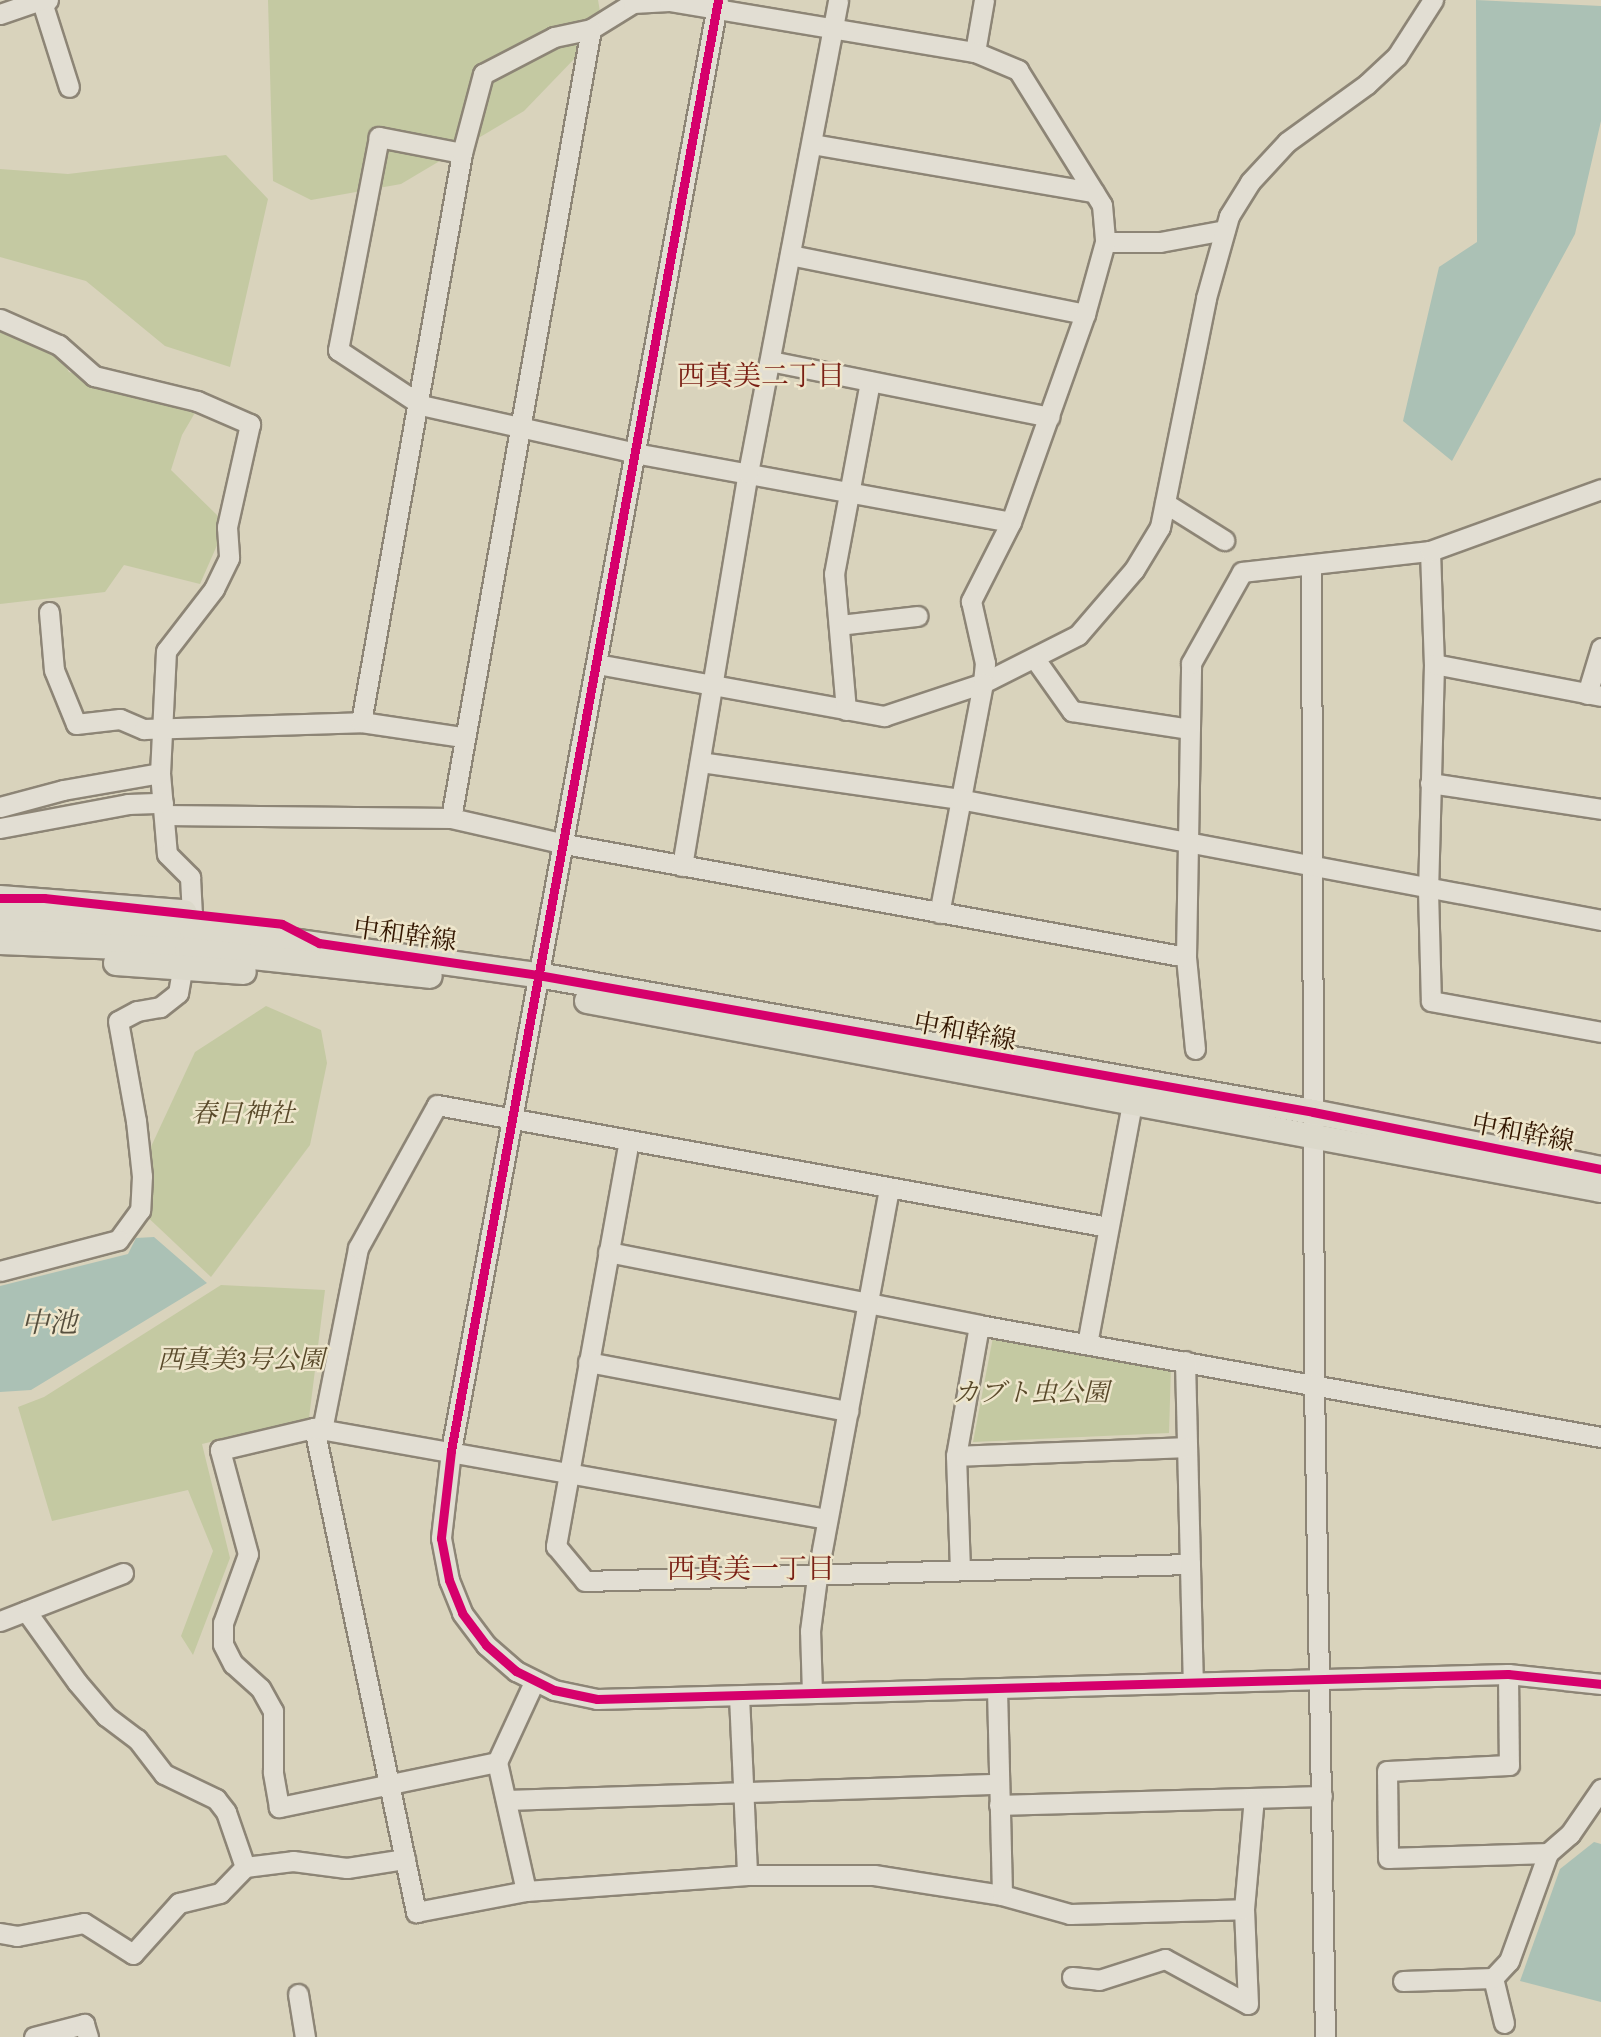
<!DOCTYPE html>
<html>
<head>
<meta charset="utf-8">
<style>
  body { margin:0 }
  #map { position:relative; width:1601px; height:2037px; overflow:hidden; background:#d9d3bc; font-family:"Gentium Book Plus","Noto Serif JP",serif }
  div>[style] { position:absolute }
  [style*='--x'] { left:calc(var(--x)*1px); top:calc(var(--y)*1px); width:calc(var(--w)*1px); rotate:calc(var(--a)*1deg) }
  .green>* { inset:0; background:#c4c9a2 }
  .water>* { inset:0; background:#abc1b5 }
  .roads { filter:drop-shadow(2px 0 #8d8576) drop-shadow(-2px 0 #8d8576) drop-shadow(0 2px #8d8576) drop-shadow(0 -2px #8d8576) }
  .minor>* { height:19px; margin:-9.5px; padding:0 9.5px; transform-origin:9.5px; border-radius:9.5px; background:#e2ded3 }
  .major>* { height:24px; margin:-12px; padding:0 12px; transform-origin:12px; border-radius:12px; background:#dcd9cb }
  .cycleway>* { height:9px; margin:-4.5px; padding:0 4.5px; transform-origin:4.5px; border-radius:4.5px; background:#d6006c }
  span { translate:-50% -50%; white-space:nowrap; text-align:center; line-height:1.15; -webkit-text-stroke:5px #eee6cc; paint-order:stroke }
  .street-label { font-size:26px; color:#331600 }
  .park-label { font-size:26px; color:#59492a; font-style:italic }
  .neighbourhood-label { font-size:28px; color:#7a1f14 }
  .water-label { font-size:28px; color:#564f3e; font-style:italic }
</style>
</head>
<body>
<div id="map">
  <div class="green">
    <i style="clip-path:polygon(268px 0,598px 0,603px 29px,524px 111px,401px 184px,311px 200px,273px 181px)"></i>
    <i style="clip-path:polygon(226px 155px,268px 199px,230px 367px,165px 346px,86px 281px,0 257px,0 169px,68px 174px)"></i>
    <i style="clip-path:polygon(0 326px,57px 352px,69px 372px,196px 411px,182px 435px,171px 470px,218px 516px,218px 543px,200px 584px,124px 565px,105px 592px,0 604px)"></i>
    <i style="clip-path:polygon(266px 1006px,321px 1030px,327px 1063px,310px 1145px,211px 1277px,140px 1210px,149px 1151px,195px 1052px)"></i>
    <i style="clip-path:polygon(221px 1285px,325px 1290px,309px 1418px,202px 1444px,230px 1558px,193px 1655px,181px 1636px,213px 1551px,188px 1490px,52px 1521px,18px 1407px,44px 1397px)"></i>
    <i style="clip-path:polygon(993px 1337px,1171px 1366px,1169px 1433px,973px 1442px)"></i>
  </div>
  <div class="water">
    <i style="clip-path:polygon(1476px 0,1601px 6px,1601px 121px,1575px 234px,1452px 461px,1403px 421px,1439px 267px,1477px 242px)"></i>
    <i style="clip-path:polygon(154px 1237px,207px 1283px,31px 1390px,0 1392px,0 1286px,128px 1254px,136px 1238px)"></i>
    <i style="clip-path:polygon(1594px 1842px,1601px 1844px,1601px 2002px,1520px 1981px,1560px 1869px)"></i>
  </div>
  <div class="roads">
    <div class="minor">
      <i style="--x:48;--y:0;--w:6;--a:162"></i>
      <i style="--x:42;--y:2;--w:89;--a:72.4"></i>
      <i style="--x:718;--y:0;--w:1475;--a:100.43"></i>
      <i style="--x:451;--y:1451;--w:88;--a:96.6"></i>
      <i style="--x:441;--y:1538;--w:43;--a:79.2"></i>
      <i style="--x:449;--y:1580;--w:35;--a:68"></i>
      <i style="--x:462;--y:1613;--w:40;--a:53"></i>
      <i style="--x:486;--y:1645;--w:40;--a:41"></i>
      <i style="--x:516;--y:1671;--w:42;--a:26.6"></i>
      <i style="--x:554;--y:1690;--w:44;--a:11.8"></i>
      <i style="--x:597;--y:1699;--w:911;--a:-1.57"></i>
      <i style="--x:1508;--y:1674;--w:94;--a:6.1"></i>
      <i style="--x:0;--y:14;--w:43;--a:-18.9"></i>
      <i style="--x:975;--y:52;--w:53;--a:-80.2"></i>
      <i style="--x:812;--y:144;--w:286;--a:9.7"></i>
      <i style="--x:462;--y:153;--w:85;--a:-169.1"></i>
      <i style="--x:379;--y:137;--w:217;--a:100.9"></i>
      <i style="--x:338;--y:350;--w:100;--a:33.5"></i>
      <i style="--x:421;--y:405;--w:219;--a:12.6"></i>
      <i style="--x:635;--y:453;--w:382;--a:10.4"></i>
      <i style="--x:1105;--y:242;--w:55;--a:0"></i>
      <i style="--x:1160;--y:242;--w:66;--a:-10.5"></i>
      <i style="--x:790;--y:255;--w:301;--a:11.3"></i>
      <i style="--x:0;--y:319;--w:64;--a:23.8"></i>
      <i style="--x:59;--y:345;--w:47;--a:41.5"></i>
      <i style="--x:94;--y:376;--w:106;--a:13.6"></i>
      <i style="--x:197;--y:401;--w:58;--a:23.5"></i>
      <i style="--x:250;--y:424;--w:106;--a:102.6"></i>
      <i style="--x:227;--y:527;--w:31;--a:86"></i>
      <i style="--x:229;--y:558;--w:34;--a:116"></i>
      <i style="--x:214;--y:589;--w:78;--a:127.7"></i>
      <i style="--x:166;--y:651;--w:122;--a:92.8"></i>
      <i style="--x:160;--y:773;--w:81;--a:85.1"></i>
      <i style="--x:167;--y:854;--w:33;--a:45"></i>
      <i style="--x:190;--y:877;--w:36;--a:87"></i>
      <i style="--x:192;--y:913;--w:81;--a:99.9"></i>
      <i style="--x:178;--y:993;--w:23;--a:142"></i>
      <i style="--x:160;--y:1007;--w:23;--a:170"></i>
      <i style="--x:137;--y:1011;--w:21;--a:152"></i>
      <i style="--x:118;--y:1021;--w:102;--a:79.8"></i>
      <i style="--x:136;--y:1121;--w:55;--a:83.8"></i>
      <i style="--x:142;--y:1176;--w:34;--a:93"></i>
      <i style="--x:140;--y:1210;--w:37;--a:126"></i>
      <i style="--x:118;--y:1240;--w:122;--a:165.3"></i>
      <i style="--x:770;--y:361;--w:285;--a:11.3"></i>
      <i style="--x:1165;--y:503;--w:70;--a:32.1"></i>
      <i style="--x:1430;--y:551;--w:113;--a:88"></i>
      <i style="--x:1434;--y:664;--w:226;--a:91.5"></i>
      <i style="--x:1428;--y:890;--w:111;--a:88.5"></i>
      <i style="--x:1431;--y:1001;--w:173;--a:10.3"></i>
      <i style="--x:1311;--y:566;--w:817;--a:89.79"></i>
      <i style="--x:1314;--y:1383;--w:654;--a:89.04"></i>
      <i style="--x:49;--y:612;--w:58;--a:85.1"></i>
      <i style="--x:54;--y:670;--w:58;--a:67.8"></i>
      <i style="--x:76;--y:724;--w:44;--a:-6.5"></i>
      <i style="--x:120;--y:719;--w:26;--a:23"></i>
      <i style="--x:144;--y:729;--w:217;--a:-1.8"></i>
      <i style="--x:361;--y:722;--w:103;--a:8.4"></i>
      <i style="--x:839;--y:625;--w:79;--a:-6.6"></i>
      <i style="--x:1035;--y:659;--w:64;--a:54.6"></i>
      <i style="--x:1072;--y:711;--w:119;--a:8.7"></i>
      <i style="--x:597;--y:664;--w:292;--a:10.3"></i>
      <i style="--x:884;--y:716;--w:104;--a:-18.4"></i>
      <i style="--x:983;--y:683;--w:106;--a:-26.8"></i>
      <i style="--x:1078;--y:635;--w:86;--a:-49.3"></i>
      <i style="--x:1134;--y:570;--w:50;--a:-58.8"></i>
      <i style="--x:1160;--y:527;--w:234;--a:-78.6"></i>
      <i style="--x:1206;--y:298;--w:85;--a:-74.3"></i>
      <i style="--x:1229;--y:216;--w:40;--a:-58"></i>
      <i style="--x:1250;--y:182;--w:54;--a:-47.2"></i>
      <i style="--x:1287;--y:142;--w:99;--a:-35.9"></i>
      <i style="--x:1367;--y:84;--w:41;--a:-43"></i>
      <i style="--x:1397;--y:56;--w:67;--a:-57.3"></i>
      <i style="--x:1434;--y:664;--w:170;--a:10.8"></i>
      <i style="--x:1587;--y:694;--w:48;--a:-73.1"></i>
      <i style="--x:846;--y:710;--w:137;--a:-95"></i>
      <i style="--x:834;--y:574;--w:196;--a:-79.4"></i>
      <i style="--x:361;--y:722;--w:578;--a:-79.93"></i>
      <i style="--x:462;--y:153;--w:82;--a:-75.1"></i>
      <i style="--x:483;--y:74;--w:80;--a:-27.5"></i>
      <i style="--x:554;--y:37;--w:38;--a:-12"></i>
      <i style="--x:591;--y:29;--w:49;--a:-31.8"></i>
      <i style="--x:633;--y:3;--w:36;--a:-3"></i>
      <i style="--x:669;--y:1;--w:310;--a:9.5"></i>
      <i style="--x:975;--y:52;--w:47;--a:22.7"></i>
      <i style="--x:1018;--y:70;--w:159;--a:58.1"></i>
      <i style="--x:1102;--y:205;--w:37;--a:85"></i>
      <i style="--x:1105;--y:242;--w:75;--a:105.5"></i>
      <i style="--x:1085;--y:314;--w:221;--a:109.6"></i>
      <i style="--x:1011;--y:522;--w:89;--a:116.9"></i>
      <i style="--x:971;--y:601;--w:64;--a:77.3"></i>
      <i style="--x:985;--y:663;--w:20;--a:96"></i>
      <i style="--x:983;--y:683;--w:234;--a:100.8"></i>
      <i style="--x:700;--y:762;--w:262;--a:8.1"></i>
      <i style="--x:959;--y:799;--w:653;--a:10.67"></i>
      <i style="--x:1430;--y:783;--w:173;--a:8.6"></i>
      <i style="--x:0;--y:807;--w:65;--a:-15.1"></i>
      <i style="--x:63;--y:790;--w:98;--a:-9.9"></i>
      <i style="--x:164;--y:815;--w:287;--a:0.6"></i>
      <i style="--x:451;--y:818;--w:117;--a:12.8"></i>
      <i style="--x:565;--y:844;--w:631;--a:10.31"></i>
      <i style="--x:451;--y:818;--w:801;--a:-79.94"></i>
      <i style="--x:0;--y:828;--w:130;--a:-10.6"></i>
      <i style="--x:128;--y:804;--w:35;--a:-2"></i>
      <i style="--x:682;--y:866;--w:399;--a:-80.5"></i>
      <i style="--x:748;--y:473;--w:481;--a:-79.2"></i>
      <i style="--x:1195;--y:1049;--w:92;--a:-95.6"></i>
      <i style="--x:1186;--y:957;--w:294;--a:-89"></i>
      <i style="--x:1191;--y:663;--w:104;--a:-60.7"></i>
      <i style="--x:1242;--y:572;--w:189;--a:-6.4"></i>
      <i style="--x:1430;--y:551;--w:182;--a:-19.9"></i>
      <i style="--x:629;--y:1140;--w:413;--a:100.2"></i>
      <i style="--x:556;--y:1546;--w:45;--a:50.4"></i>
      <i style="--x:585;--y:1581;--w:605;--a:-1.61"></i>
      <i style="--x:608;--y:1252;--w:378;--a:11.1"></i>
      <i style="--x:979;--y:1325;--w:632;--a:10.21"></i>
      <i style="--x:1087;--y:1344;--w:245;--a:-79.4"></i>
      <i style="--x:1185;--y:1361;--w:321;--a:88.6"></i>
      <i style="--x:588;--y:1362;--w:265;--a:10.7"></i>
      <i style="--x:314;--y:1428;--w:495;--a:78.1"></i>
      <i style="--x:416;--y:1912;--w:112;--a:-10.8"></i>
      <i style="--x:526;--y:1891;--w:222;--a:-4.1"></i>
      <i style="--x:747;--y:1875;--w:127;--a:0"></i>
      <i style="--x:874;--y:1875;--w:130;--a:8.9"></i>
      <i style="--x:1002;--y:1895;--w:71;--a:15.6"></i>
      <i style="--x:1070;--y:1914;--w:174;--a:-1.6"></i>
      <i style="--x:322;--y:1430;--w:186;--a:-78.8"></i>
      <i style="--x:358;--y:1248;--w:163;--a:-61.1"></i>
      <i style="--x:437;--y:1105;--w:682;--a:10.3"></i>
      <i style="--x:956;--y:1456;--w:230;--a:-2.2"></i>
      <i style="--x:960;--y:1570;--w:114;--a:-92"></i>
      <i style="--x:956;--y:1456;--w:133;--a:-80"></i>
      <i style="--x:26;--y:1611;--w:87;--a:54.3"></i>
      <i style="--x:77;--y:1682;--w:45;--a:49.5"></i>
      <i style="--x:106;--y:1716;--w:39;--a:37"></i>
      <i style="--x:137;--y:1739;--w:44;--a:52.4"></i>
      <i style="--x:164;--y:1774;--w:58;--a:25.7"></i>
      <i style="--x:216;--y:1799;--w:16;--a:52"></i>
      <i style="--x:226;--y:1812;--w:58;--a:70.9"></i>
      <i style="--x:0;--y:1621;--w:132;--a:-21.3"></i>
      <i style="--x:1508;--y:1674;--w:91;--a:89.4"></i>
      <i style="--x:1509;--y:1765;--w:122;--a:177.2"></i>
      <i style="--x:1387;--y:1771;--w:87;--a:89.3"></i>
      <i style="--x:1388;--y:1858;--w:160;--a:-1.8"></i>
      <i style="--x:534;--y:1682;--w:88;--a:114.8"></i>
      <i style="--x:497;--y:1762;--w:223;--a:168.3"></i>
      <i style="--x:279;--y:1807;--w:36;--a:-100"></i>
      <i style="--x:273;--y:1772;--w:61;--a:-90"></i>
      <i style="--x:273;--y:1711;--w:26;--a:-119"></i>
      <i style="--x:260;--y:1688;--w:36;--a:-138"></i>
      <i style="--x:233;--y:1664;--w:22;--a:-117"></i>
      <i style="--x:223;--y:1644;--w:21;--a:-90"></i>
      <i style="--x:223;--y:1623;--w:73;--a:-70.1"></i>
      <i style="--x:248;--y:1554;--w:108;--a:-105.1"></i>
      <i style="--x:220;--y:1450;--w:97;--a:-13.2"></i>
      <i style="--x:314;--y:1428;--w:521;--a:10.06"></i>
      <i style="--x:997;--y:1689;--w:206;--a:88.6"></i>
      <i style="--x:812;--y:1693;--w:62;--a:-91.8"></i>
      <i style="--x:810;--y:1631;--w:54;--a:-82.6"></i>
      <i style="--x:817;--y:1577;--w:396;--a:-79.5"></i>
      <i style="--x:739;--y:1696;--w:179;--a:87.4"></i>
      <i style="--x:497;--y:1762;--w:132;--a:77.3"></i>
      <i style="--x:506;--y:1800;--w:493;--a:-1.9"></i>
      <i style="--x:999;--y:1805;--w:323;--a:-1.6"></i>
      <i style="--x:0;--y:1933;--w:17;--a:10"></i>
      <i style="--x:17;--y:1936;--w:68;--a:-11"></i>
      <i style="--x:84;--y:1923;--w:58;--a:32.3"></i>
      <i style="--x:133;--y:1954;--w:69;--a:-48"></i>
      <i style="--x:179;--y:1903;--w:42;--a:-13.7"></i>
      <i style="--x:220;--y:1893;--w:36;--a:-46"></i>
      <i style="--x:245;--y:1867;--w:48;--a:-7.1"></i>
      <i style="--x:293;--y:1861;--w:54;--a:7.4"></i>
      <i style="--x:347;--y:1868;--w:59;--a:-8.8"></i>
      <i style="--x:1072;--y:1977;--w:27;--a:6"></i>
      <i style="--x:1099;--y:1980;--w:69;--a:-17.7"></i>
      <i style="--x:1165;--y:1959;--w:94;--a:28.5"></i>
      <i style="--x:1248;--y:2004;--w:95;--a:-92.4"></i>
      <i style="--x:1244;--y:1909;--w:111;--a:-84.9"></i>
      <i style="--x:1403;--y:1981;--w:90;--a:-1.9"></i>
      <i style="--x:298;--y:1994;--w:44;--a:80.8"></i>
      <i style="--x:1504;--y:2023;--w:46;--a:-103.7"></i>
      <i style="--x:1493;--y:1978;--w:23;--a:-47"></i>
      <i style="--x:1509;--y:1961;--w:115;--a:-70.1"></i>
      <i style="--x:1548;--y:1853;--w:29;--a:-41"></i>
      <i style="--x:1570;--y:1834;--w:55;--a:-55.4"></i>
      <i style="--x:34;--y:2037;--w:52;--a:-14.6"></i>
      <i style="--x:84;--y:2024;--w:14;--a:73"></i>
    </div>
    <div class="major">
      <i style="--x:0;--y:898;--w:185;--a:4.4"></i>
      <i style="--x:0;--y:920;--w:190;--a:2.1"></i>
      <i style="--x:190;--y:927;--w:351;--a:7.9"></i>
      <i style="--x:538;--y:975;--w:787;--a:10.02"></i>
      <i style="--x:1313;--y:1112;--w:294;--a:11.2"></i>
      <i style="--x:0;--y:942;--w:187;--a:2.4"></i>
      <i style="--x:187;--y:950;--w:244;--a:6.1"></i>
      <i style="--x:116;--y:963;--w:128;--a:4"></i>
      <i style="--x:587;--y:1001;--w:1031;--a:10.56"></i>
    </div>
  </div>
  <div class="cycleway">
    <i style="--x:718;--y:0;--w:1475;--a:100.43"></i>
    <i style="--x:451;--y:1451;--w:88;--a:96.6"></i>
    <i style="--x:441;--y:1538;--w:43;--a:79.2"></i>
    <i style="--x:449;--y:1580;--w:35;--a:68"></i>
    <i style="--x:462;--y:1613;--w:40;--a:53"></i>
    <i style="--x:486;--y:1645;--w:40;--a:41"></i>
    <i style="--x:516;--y:1671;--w:42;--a:26.6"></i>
    <i style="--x:554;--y:1690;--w:44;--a:11.8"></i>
    <i style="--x:597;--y:1699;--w:911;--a:-1.57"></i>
    <i style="--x:1508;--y:1674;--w:94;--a:6.1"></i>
    <i style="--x:0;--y:898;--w:44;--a:0"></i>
    <i style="--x:44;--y:898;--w:239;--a:6.2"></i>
    <i style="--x:282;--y:924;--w:42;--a:27.2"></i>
    <i style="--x:319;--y:943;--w:221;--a:8.3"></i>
    <i style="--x:538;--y:975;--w:787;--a:10.02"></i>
    <i style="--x:1313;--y:1112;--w:294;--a:11.2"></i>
  </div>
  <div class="street-label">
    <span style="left:405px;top:934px;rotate:8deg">中和幹線</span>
    <span style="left:965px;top:1031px;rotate:11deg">中和幹線</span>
    <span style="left:1523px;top:1132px;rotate:11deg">中和幹線</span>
  </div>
  <div class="park-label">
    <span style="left:243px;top:1113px">春日神社</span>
    <span style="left:241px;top:1359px">西真美3号公園</span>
    <span style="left:1031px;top:1392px">カブト虫公園</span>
  </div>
  <div class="neighbourhood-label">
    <span style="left:761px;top:375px">西真美二丁目</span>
    <span style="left:751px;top:1568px">西真美一丁目</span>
  </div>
  <div class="water-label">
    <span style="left:49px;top:1322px">中池</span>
  </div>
</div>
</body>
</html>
